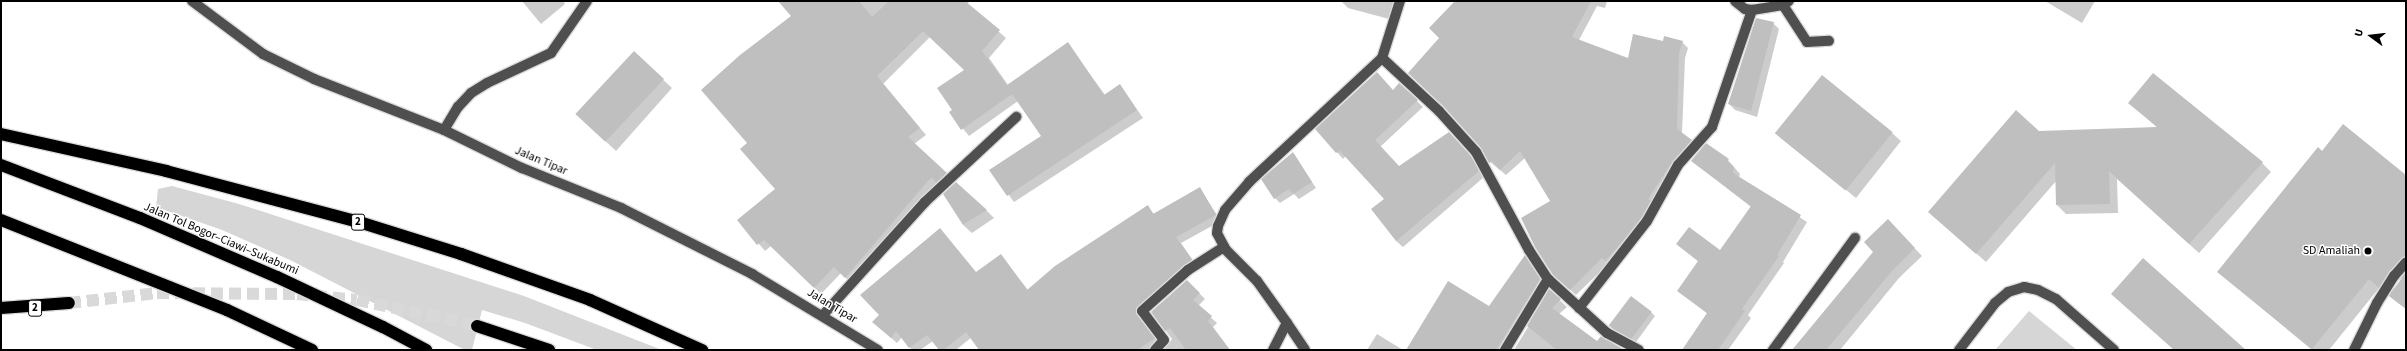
<!DOCTYPE html>
<html>
<head>
<meta charset="utf-8">
<style>
  body { margin:0 }
  #map { position:relative; width:2407px; height:351px; overflow:hidden; background:#fff; font-family:"Source Sans 3",sans-serif }
  div>[style] { position:absolute }
  [style*='--x'] { left:calc(var(--x)*1px); top:calc(var(--y)*1px); width:calc(var(--w)*1px); rotate:calc(var(--a)*1deg) }
  .green>* { inset:0; background:#d6d6d6 }
  .shadow>* { inset:0; background:#0003 }
  .building>* { inset:0; background:#bfbfbf; transform-origin:0 0 }
  .highway-tunnel>* { height:12px; margin-top:-6px; transform-origin:0; background:repeating-linear-gradient(90deg,#d9d9d9 0 12px,transparent 0 18px) }
  .roads { filter:drop-shadow(1px 0 #dbdbdb) drop-shadow(-1px 0 #dbdbdb) drop-shadow(0 1px #dbdbdb) drop-shadow(0 -1px #dbdbdb) }
  .minor>* { height:10px; margin:-5px; padding:0 5px; transform-origin:5px; border-radius:5px; background:#4f4f4f }
  .highway>* { height:12px; margin:-6px; padding:0 6px; transform-origin:6px; border-radius:6px; background:#000 }
  .dots>* { width:11px; height:11px; translate:-50% -50%; box-sizing:border-box; border:2px solid #fff; border-radius:50% }
  span { translate:-50% -50%; white-space:nowrap; text-align:center; line-height:1.15; -webkit-text-stroke:3px #fff; paint-order:stroke }
  .shield-label span { padding:1px 3px; background:#fff; border:1px solid; border-radius:3px; -webkit-text-stroke-width:0 }
  .shield-label { font-size:11px; color:#000; font-weight:700 }
  .street-label { font-size:12px; color:#000 }
  .poi-label { font-size:12px; color:#000 }
  .right { translate:-100% -50%; text-align:right }
  .frame { position:absolute; inset:0; border:2px solid #000; pointer-events:none }
  .north { position:absolute; left:2351px; top:16px; width:40px; height:40px; -webkit-text-stroke:3px #fff; paint-order:stroke; rotate:285deg; font-size:11px; font-weight:700; line-height:16px; text-align:center; color:#000 }
  .north::after { content:''; display:block; margin:auto; width:14px; height:18px; background:#000; clip-path:polygon(50% 0,100% 100%,50% 72%,0 100%) }
</style>
</head>
<body>
<div id="map">
  <div class="green">
    <i style="clip-path:polygon(172px 186px,239px 204px,524px 296px,662px 350px,597px 350px,525px 323px,482px 310px,472px 350px,465px 350px,290px 260px,222px 230px,156px 207px,158px 189px)"></i>
    <i style="clip-path:polygon(2029px 311px,2077px 350px,1995px 350px)"></i>
  </div>
  <div class="shadow">
    <i style="clip-path:polygon(522px 1px,563px 1px,565px 4px,541px 24px)"></i>
    <i style="clip-path:polygon(796px 1px,970px 1px,967px 4px,1006px 38px,989px 58px,1008px 85px,1068px 44px,1105px 95px,1120px 85px,1143px 118px,1014px 202px,990px 170px,1042px 136px,1018px 101px,969px 136px,950px 113px,954px 110px,965px 70px,930px 37px,883px 84px,926px 135px,914px 144px,953px 180px,852px 284px,841px 273px,821px 294px,771px 246px,765px 251px,738px 220px,776px 189px,749px 143px)"></i>
    <i style="clip-path:polygon(1394px 1px,1389px 19px,1348px 8px,1342px 2px)"></i>
    <i style="clip-path:polygon(1457px 1px,1607px 1px,1605px 8px,1597px 6px,1579px 40px,1628px 59px,1663px 42px,1682px 42px,1688px 48px,1685px 58px,1682px 134px,1697px 147px,1609px 263px,1576px 295px,1560px 280px,1551px 202px,1525px 158px,1506px 175px,1490px 162px,1482px 147px,1440px 38px)"></i>
    <i style="clip-path:polygon(2045px 1px,2095px 1px,2082px 23px)"></i>
    <i style="clip-path:polygon(1773px 23px,1779px 29px,1757px 117px,1735px 110px,1729px 104px)"></i>
    <i style="clip-path:polygon(634px 53px,672px 88px,616px 151px,586px 123px)"></i>
    <i style="clip-path:polygon(1399px 84px,1423px 107px,1380px 147px,1399px 168px,1455px 139px,1477px 163px,1484px 177px,1403px 247px,1396px 241px,1385px 199px,1346px 156px,1343px 159px,1317px 129px,1394px 91px)"></i>
    <i style="clip-path:polygon(2130px 103px,2262px 163px,2271px 172px,2199px 253px,2117px 179px,2118px 213px,2066px 214px,2057px 205px,2057px 180px,1986px 262px,1929px 212px,2039px 132px,2158px 128px)"></i>
    <i style="clip-path:polygon(1892px 133px,1901px 141px,1856px 198px,1777px 134px)"></i>
    <i style="clip-path:polygon(evenodd,2322px 152px,2406px 177px,2406px 309px,2379px 288px,2329px 350px,2312px 350px,2218px 272px,2322px 152px,2403px 277px,2395px 289px,2394px 288px,2398px 281px,2403px 277px)"></i>
    <i style="clip-path:polygon(1293px 153px,1316px 188px,1299px 199px,1294px 194px,1280px 203px,1275px 198px)"></i>
    <i style="clip-path:polygon(1728px 160px,1740px 174px,1739px 178px,1807px 222px,1783px 262px,1784px 263px,1748px 315px,1751px 318px,1728px 350px,1683px 350px,1708px 314px,1678px 291px,1699px 262px,1677px 244px,1720px 252px,1751px 207px,1692px 161px)"></i>
    <i style="clip-path:polygon(1200px 189px,1221px 221px,1181px 243px,1197px 266px,1143px 312px,1141px 318px,1161px 346px,1159px 350px,983px 350px,972px 337px,956px 350px,940px 350px,933px 341px,920px 350px,912px 350px,902px 337px,897px 343px,880px 328px,940px 229px,976px 273px,1001px 255px,1028px 290px,1147px 206px,1155px 215px)"></i>
    <i style="clip-path:polygon(986px 210px,994px 218px,972px 233px,963px 225px)"></i>
    <i style="clip-path:polygon(1888px 220px,1922px 256px,1899px 278px,1840px 350px,1793px 350px,1874px 252px)"></i>
    <i style="clip-path:polygon(1525px 257px,1547px 287px,1508px 350px,1460px 350px)"></i>
    <i style="clip-path:polygon(1187px 281px,1205px 299px,1198px 306px,1217px 323px,1213px 327px,1230px 350px,1164px 350px,1172px 339px,1152px 312px)"></i>
    <i style="clip-path:polygon(1550px 291px,1567px 307px,1559px 314px,1597px 343px,1623px 350px,1514px 350px)"></i>
    <i style="clip-path:polygon(1651px 312px,1655px 316px,1636px 342px,1610px 325px)"></i>
    <i style="clip-path:polygon(1377px 334px,1403px 350px,1367px 350px)"></i>
  </div>
  <div class="building">
    <i style="clip-path:polygon(778px 1px,859px 1px,872px 17px,889px 1px,965px 1px,1000px 30px,982px 51px,1007px 85px,1068px 42px,1104px 95px,1120px 84px,1137px 110px,1007px 196px,989px 170px,1041px 136px,1012px 94px,961px 130px,949px 112px,952px 110px,937px 88px,964px 70px,923px 31px,877px 76px,920px 128px,908px 137px,947px 173px,936px 183px,932px 177px,927px 182px,845px 278px,834px 267px,814px 288px,764px 240px,757px 245px,737px 220px,775px 189px,740px 149px,747px 143px,701px 90px,740px 55px,791px 16px)"></i>
    <i style="clip-path:polygon(1455px 1px,1591px 1px,1572px 37px,1628px 58px,1633px 34px,1663px 41px,1664px 36px,1683px 41px,1679px 52px,1677px 129px,1692px 140px,1672px 162px,1648px 199px,1651px 201px,1642px 217px,1620px 244px,1605px 261px,1602px 258px,1570px 290px,1553px 275px,1535px 247px,1521px 218px,1550px 201px,1520px 151px,1500px 170px,1492px 161px,1489px 163px,1481px 148px,1444px 107px,1408px 73px,1439px 38px,1429px 28px)"></i>
    <i style="clip-path:polygon(1756px 18px,1774px 22px,1751px 111px,1728px 104px)"></i>
    <i style="left:634px;top:51px;width:41px;height:86px;rotate:43deg"></i>
    <i style="clip-path:polygon(1377px 72px,1393px 90px,1399px 83px,1418px 100px,1375px 140px,1399px 166px,1449px 132px,1471px 156px,1479px 171px,1396px 241px,1371px 209px,1384px 199px,1340px 151px,1336px 153px,1315px 129px)"></i>
    <i style="clip-path:polygon(2153px 73px,2263px 162px,2189px 244px,2109px 171px,2110px 204px,2056px 205px,2055px 163px,1976px 254px,1928px 212px,2016px 110px,2039px 131px,2157px 127px,2128px 103px)"></i>
    <i style="left:1822px;top:75px;width:91px;height:75px;rotate:39deg"></i>
    <i style="clip-path:polygon(2343px 124px,2406px 175px,2406px 256px,2389px 272px,2379px 288px,2369px 279px,2312px 349px,2217px 272px,2318px 147px,2322px 151px)"></i>
    <i style="clip-path:polygon(1706px 143px,1729px 159px,1727px 161px,1734px 167px,1733px 173px,1801px 215px,1777px 255px,1779px 256px,1742px 309px,1745px 311px,1718px 350px,1682px 350px,1707px 313px,1677px 291px,1698px 261px,1676px 244px,1689px 227px,1720px 250px,1751px 206px,1691px 161px)"></i>
    <i style="clip-path:polygon(1293px 152px,1312px 182px,1293px 194px,1289px 189px,1274px 199px,1261px 179px)"></i>
    <i style="clip-path:polygon(956px 182px,987px 210px,963px 225px,943px 194px)"></i>
    <i style="clip-path:polygon(1200px 187px,1216px 215px,1176px 237px,1192px 260px,1136px 308px,1137px 315px,1155px 338px,1137px 350px,979px 350px,966px 332px,943px 350px,939px 350px,927px 335px,909px 348px,896px 331px,891px 338px,872px 322px,879px 315px,860px 295px,940px 228px,976px 272px,1001px 254px,1027px 290px,1055px 266px,1148px 205px,1153px 214px)"></i>
    <i style="clip-path:polygon(1888px 219px,1915px 248px,1892px 271px,1826px 350px,1792px 350px,1873px 252px,1864px 242px)"></i>
    <i style="clip-path:polygon(1525px 255px,1540px 279px,1496px 350px,1406px 350px,1448px 281px,1489px 306px)"></i>
    <i style="clip-path:polygon(2143px 258px,2246px 350px,2174px 350px,2111px 294px)"></i>
    <i style="clip-path:polygon(2406px 272px,2406px 309px,2389px 296px)"></i>
    <i style="clip-path:polygon(1187px 280px,1200px 293px,1193px 300px,1212px 316px,1208px 321px,1230px 350px,1186px 350px,1170px 328px,1165px 331px,1151px 312px)"></i>
    <i style="clip-path:polygon(1549px 289px,1561px 299px,1552px 308px,1597px 341px,1601px 336px,1624px 350px,1557px 350px,1527px 326px)"></i>
    <i style="left:1631px;top:296px;width:26px;height:37px;rotate:37deg"></i>
  </div>
  <div class="highway-tunnel">
    <i style="--x:69;--y:303;--w:89;--a:-6.5"></i>
    <i style="--x:157;--y:293;--w:140;--a:0.4"></i>
    <i style="--x:297;--y:294;--w:60;--a:5.7"></i>
    <i style="--x:357;--y:300;--w:123;--a:12.2"></i>
  </div>
  <div class="roads">
    <div class="minor">
      <i style="--x:192;--y:1;--w:89;--a:36.7"></i>
      <i style="--x:263;--y:54;--w:57;--a:26.1"></i>
      <i style="--x:314;--y:79;--w:140;--a:21.4"></i>
      <i style="--x:444;--y:130;--w:87;--a:26"></i>
      <i style="--x:522;--y:168;--w:107;--a:22"></i>
      <i style="--x:621;--y:208;--w:147;--a:26.7"></i>
      <i style="--x:752;--y:274;--w:147;--a:31.1"></i>
      <i style="--x:1735;--y:1;--w:13;--a:39"></i>
      <i style="--x:1745;--y:9;--w:7;--a:8"></i>
      <i style="--x:1752;--y:10;--w:31;--a:-9"></i>
      <i style="--x:1783;--y:5;--w:7;--a:-34"></i>
      <i style="--x:1783;--y:5;--w:44;--a:57"></i>
      <i style="--x:1807;--y:42;--w:22;--a:-3"></i>
      <i style="--x:1382;--y:58;--w:78;--a:42.9"></i>
      <i style="--x:1439;--y:111;--w:55;--a:47.9"></i>
      <i style="--x:1476;--y:152;--w:111;--a:61.6"></i>
      <i style="--x:1529;--y:250;--w:35;--a:57"></i>
      <i style="--x:1548;--y:279;--w:80;--a:42.5"></i>
      <i style="--x:1607;--y:333;--w:36;--a:28"></i>
      <i style="--x:444;--y:130;--w:27;--a:-59"></i>
      <i style="--x:458;--y:107;--w:19;--a:-47"></i>
      <i style="--x:471;--y:93;--w:19;--a:-32"></i>
      <i style="--x:487;--y:83;--w:71;--a:-25.1"></i>
      <i style="--x:551;--y:53;--w:63;--a:-55.3"></i>
      <i style="--x:1579;--y:308;--w:110;--a:-52"></i>
      <i style="--x:1647;--y:221;--w:64;--a:-61"></i>
      <i style="--x:1678;--y:165;--w:51;--a:-48.2"></i>
      <i style="--x:1712;--y:127;--w:124;--a:-71.1"></i>
      <i style="--x:823;--y:315;--w:152;--a:-47.9"></i>
      <i style="--x:925;--y:202;--w:125;--a:-43"></i>
      <i style="--x:1287;--y:323;--w:32;--a:56"></i>
      <i style="--x:1155;--y:350;--w:13;--a:-48"></i>
      <i style="--x:1164;--y:340;--w:36;--a:-127"></i>
      <i style="--x:1142;--y:311;--w:62;--a:-41.7"></i>
      <i style="--x:1188;--y:270;--w:43;--a:-32.6"></i>
      <i style="--x:1273;--y:350;--w:30;--a:-63"></i>
      <i style="--x:1287;--y:323;--w:52;--a:-125.5"></i>
      <i style="--x:1257;--y:281;--w:44;--a:-135"></i>
      <i style="--x:1226;--y:250;--w:19;--a:-118"></i>
      <i style="--x:1217;--y:233;--w:7;--a:-82"></i>
      <i style="--x:1218;--y:226;--w:17;--a:-66"></i>
      <i style="--x:1225;--y:210;--w:37;--a:-49"></i>
      <i style="--x:1249;--y:182;--w:182;--a:-43"></i>
      <i style="--x:1382;--y:58;--w:60;--a:-72.5"></i>
      <i style="--x:1505;--y:350;--w:83;--a:-58.8"></i>
      <i style="--x:1773;--y:350;--w:139;--a:-53.8"></i>
      <i style="--x:1959;--y:350;--w:59;--a:-52.5"></i>
      <i style="--x:1995;--y:303;--w:17;--a:-40"></i>
      <i style="--x:2008;--y:292;--w:17;--a:-17"></i>
      <i style="--x:2024;--y:287;--w:14;--a:12"></i>
      <i style="--x:2038;--y:290;--w:20;--a:27"></i>
      <i style="--x:2056;--y:299;--w:77;--a:41.3"></i>
      <i style="--x:2354;--y:350;--w:52;--a:-63.9"></i>
      <i style="--x:2377;--y:303;--w:32;--a:-58"></i>
      <i style="--x:2394;--y:276;--w:18;--a:-49"></i>
    </div>
    <div class="highway">
      <i style="--x:1;--y:134;--w:169;--a:12.6"></i>
      <i style="--x:166;--y:171;--w:200;--a:14.8"></i>
      <i style="--x:359;--y:222;--w:107;--a:17.4"></i>
      <i style="--x:461;--y:254;--w:137;--a:19.6"></i>
      <i style="--x:590;--y:300;--w:123;--a:24.1"></i>
      <i style="--x:1;--y:165;--w:149;--a:20.9"></i>
      <i style="--x:140;--y:218;--w:149;--a:23.3"></i>
      <i style="--x:277;--y:277;--w:117;--a:25.3"></i>
      <i style="--x:383;--y:327;--w:49;--a:28.1"></i>
      <i style="--x:1;--y:220;--w:243;--a:21.7"></i>
      <i style="--x:227;--y:310;--w:94;--a:25.2"></i>
      <i style="--x:1;--y:308;--w:68;--a:-4.2"></i>
      <i style="--x:477;--y:326;--w:76;--a:18.4"></i>
    </div>
  </div>
  <div class="dots">
    <i style="left:2368px;top:251px;background:#000"></i>
  </div>
  <div class="shield-label">
    <span style="left:358px;top:222px">2</span>
    <span style="left:35px;top:308px">2</span>
  </div>
  <div class="street-label">
    <span style="left:541px;top:161px;rotate:23deg">Jalan Tipar</span>
    <span style="left:221px;top:239px;rotate:23deg">Jalan Tol Bogor–Ciawi–Sukabumi</span>
    <span style="left:832px;top:306px;rotate:31deg">Jalan Tipar</span>
  </div>
  <div class="poi-label">
    <span class="right" style="left:2360px;top:251px">SD Amaliah</span>
  </div>
  <div class="frame"></div>
  <div class="north">U</div>
</div>
</body>
</html>
